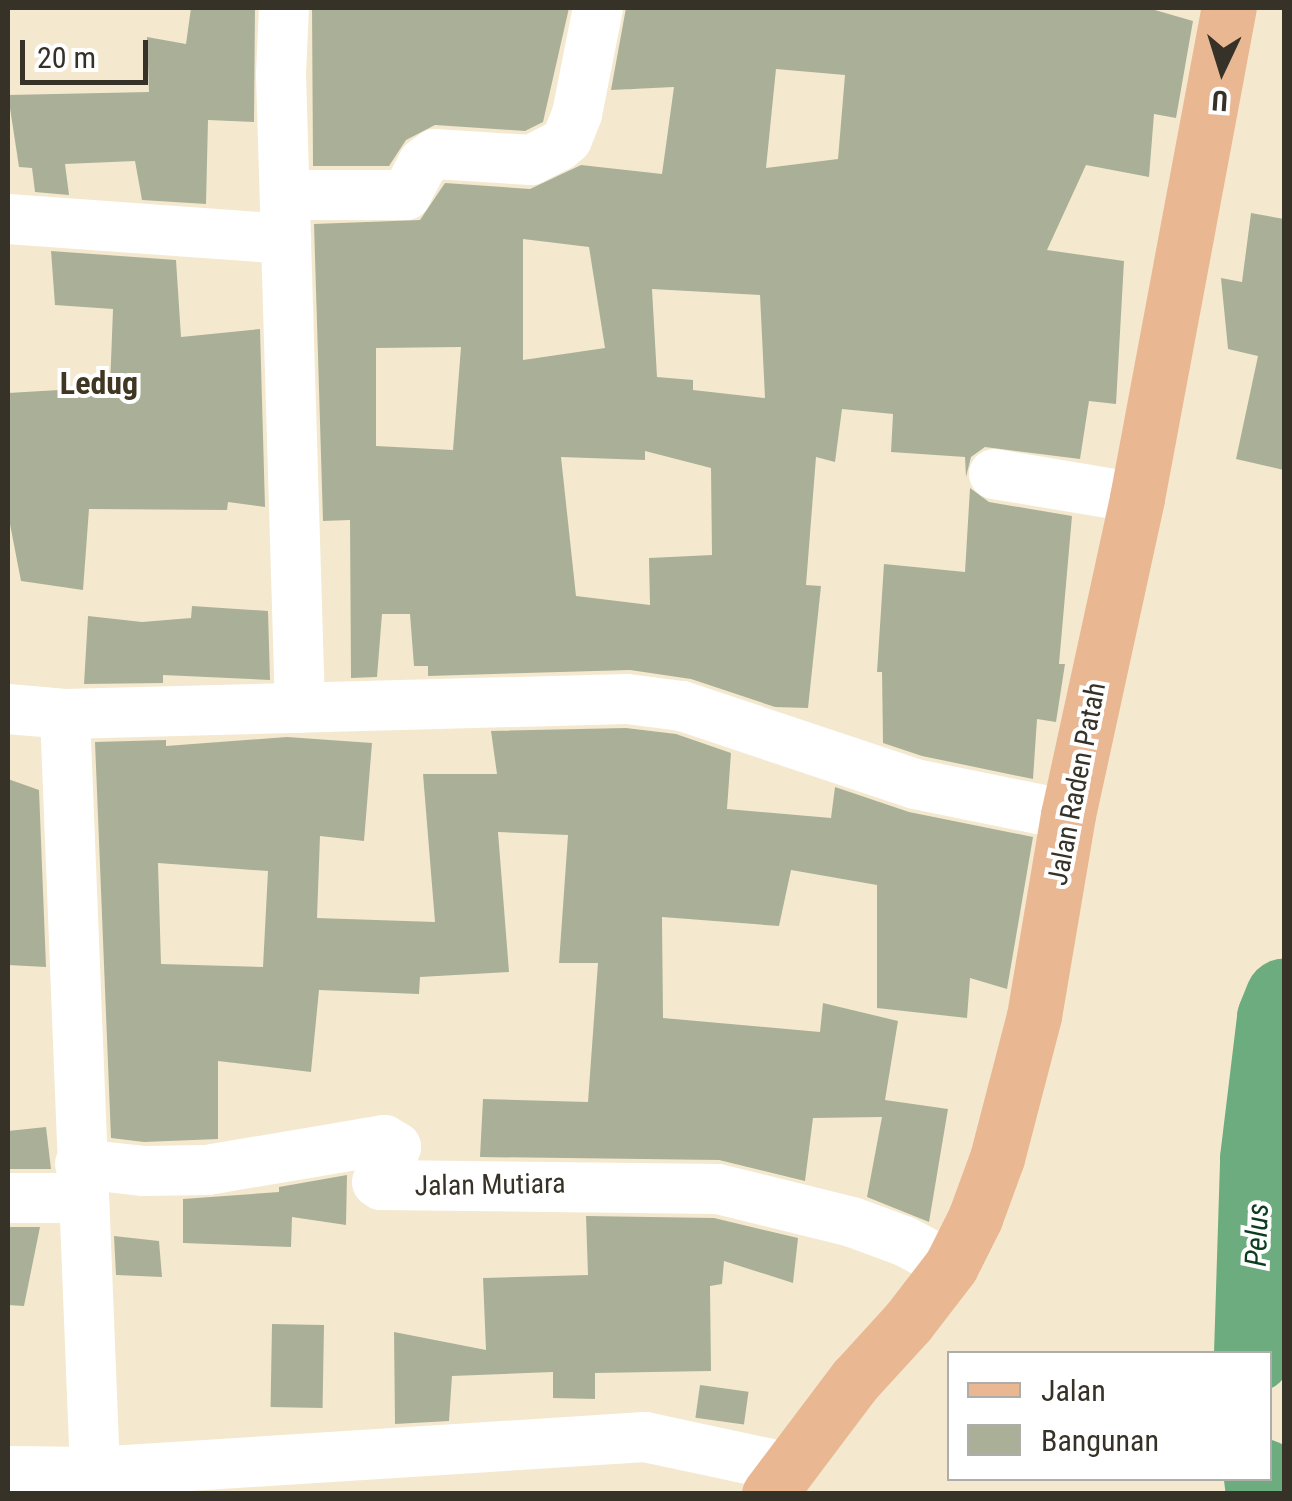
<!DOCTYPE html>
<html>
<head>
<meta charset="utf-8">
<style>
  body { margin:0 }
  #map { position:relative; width:1292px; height:1501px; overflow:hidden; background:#f4e9cf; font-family:"Roboto Condensed",sans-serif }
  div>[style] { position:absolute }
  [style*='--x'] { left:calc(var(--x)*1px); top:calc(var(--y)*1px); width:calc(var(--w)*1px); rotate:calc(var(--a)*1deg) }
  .river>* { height:78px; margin:-39px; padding:0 39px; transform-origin:39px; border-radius:39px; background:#6dac7e }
  .building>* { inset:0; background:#aab097; transform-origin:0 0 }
  .minor>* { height:50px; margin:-25px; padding:0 25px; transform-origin:25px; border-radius:25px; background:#fff }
  .major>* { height:55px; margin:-27.5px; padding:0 27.5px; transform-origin:27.5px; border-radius:27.5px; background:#e9b893 }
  span { translate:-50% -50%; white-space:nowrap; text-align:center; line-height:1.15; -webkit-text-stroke:8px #fff; paint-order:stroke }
  .street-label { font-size:28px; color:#373228 }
  .water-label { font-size:30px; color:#0c3d1e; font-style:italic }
  .quarter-label { font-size:32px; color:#403722; font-weight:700 }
  .frame { position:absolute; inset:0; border:10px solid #373228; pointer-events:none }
  .legend { position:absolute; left:947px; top:1351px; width:325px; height:130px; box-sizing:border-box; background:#fff; border:2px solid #afada9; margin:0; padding:12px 18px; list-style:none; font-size:30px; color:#373228 }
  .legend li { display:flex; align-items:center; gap:20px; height:50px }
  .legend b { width:50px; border:2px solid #afada9 }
  .north { position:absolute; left:1172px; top:20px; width:100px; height:100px; -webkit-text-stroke:8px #fff; paint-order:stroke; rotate:184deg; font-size:28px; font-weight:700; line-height:40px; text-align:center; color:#373228 }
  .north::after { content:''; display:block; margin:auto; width:35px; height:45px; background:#373228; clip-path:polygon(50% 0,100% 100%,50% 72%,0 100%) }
  .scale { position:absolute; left:20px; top:40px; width:128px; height:45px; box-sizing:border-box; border:5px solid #373228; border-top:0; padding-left:12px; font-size:30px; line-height:35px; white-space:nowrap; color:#373228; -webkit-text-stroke:8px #fff; paint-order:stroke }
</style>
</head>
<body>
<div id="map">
  <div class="river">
    <i style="--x:1253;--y:1354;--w:195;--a:-88.2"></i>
    <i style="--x:1259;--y:1159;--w:142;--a:-83.1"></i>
    <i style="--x:1276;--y:1018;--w:22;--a:-68"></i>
    <i style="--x:1263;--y:1478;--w:16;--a:83"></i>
  </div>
  <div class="building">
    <i style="clip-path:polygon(191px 8px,255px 8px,254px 122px,208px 120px,206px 204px,142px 200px,135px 161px,65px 164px,69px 195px,35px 192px,32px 168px,19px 167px,8px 95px,149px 92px,147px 37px,186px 44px)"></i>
    <i style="clip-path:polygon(312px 8px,569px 8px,543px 122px,525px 131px,435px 125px,406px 140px,389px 166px,313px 166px)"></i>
    <i style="clip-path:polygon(evenodd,626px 8px,1148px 8px,1193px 21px,1176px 118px,1154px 114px,1149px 177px,1086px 165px,1047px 250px,1124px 261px,1116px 404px,1089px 401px,1080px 459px,985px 447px,971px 457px,966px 477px,965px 457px,891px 452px,893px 414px,842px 409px,835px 462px,816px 457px,806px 585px,821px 586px,808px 708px,775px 707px,691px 679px,630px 670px,428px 676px,428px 666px,414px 666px,410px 614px,382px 614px,377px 677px,351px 678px,350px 520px,323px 521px,314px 224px,420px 220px,445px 183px,530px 189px,581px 165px,662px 174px,674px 87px,611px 90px,626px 8px,776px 69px,845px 75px,838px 159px,766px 168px,776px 69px,626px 8px,523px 239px,589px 247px,605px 348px,523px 360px,523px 239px,626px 8px,652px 289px,760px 295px,765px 398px,693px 390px,693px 380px,657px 377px,652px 289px,626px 8px,461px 347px,453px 450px,376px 446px,376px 348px,461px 347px,626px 8px,645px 451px,711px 468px,712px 555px,649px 558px,650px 605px,576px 596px,561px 457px,645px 460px,645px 451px)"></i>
    <i style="clip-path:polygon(1251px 213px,1284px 219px,1284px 470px,1236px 459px,1258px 356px,1228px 349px,1221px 278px,1242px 282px)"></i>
    <i style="clip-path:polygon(51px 251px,176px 260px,181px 337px,260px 329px,265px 507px,228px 502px,227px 510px,89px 509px,83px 590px,21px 581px,8px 514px,8px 393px,110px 387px,113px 309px,55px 305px)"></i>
    <i style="clip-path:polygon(970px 488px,989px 502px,1072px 516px,1059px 664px,1065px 664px,1056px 722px,1037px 719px,1033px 779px,922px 756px,883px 743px,882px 672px,877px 672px,884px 564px,965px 572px)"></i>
    <i style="clip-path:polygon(192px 606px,268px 611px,270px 680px,163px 675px,163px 683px,84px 684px,88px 616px,142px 622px,191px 618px)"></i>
    <i style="clip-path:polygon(evenodd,626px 728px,676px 734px,731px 753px,727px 809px,831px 818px,835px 787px,909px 812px,1033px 837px,1007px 989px,970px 978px,967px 1018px,877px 1008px,877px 885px,791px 870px,779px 926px,662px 917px,663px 1018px,820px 1032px,823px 1003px,898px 1021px,885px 1100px,948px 1109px,929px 1222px,867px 1197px,882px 1117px,813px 1118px,805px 1181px,719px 1160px,480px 1157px,483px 1099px,588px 1102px,598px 963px,559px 963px,568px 835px,498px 832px,509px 972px,420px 977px,419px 994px,319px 990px,311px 1072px,218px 1061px,218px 1139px,144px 1142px,111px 1138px,95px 742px,166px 740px,166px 746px,287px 737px,372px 743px,364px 841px,320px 836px,317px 918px,435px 922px,423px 774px,497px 774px,491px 731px,626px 728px,158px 863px,268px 871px,263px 967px,161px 964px,158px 863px)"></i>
    <i style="clip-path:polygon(8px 779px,39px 790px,46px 967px,8px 965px)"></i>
    <i style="clip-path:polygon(46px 1127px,51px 1169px,8px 1169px,8px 1131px)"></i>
    <i style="clip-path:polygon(347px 1175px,346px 1225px,292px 1217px,291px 1247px,183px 1243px,183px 1199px,279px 1192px,279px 1187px)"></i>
    <i style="clip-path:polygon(586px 1216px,714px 1218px,798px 1238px,793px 1283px,724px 1261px,722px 1284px,710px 1286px,711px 1371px,595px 1373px,595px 1399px,553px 1398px,553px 1372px,452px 1376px,449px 1421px,395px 1424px,394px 1332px,486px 1350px,483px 1278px,588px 1275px)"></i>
    <i style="clip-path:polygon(8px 1227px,40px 1227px,24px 1306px,8px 1305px)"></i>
    <i style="clip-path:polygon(114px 1236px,159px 1241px,162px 1277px,116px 1275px)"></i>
    <i style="left:324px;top:1325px;width:83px;height:52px;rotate:91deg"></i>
    <i style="left:700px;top:1385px;width:49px;height:33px;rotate:8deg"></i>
  </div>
  <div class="minor">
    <i style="--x:284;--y:8;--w:66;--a:92.6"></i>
    <i style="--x:281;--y:74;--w:634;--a:88.28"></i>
    <i style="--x:287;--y:195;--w:119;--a:0"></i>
    <i style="--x:406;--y:195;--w:36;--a:-62"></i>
    <i style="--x:423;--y:163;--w:15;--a:-37"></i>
    <i style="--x:435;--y:154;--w:96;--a:3.6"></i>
    <i style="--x:531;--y:160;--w:31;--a:-27"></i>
    <i style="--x:559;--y:146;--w:11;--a:-41"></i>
    <i style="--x:567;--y:139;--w:27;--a:-68"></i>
    <i style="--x:577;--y:114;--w:108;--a:-78.8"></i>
    <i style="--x:8;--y:219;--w:279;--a:4.1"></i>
    <i style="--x:994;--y:474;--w:145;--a:9.5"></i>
    <i style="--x:8;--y:709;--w:57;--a:5"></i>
    <i style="--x:65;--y:714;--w:562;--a:-1.53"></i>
    <i style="--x:627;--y:699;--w:55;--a:7.3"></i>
    <i style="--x:682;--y:706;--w:246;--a:18.5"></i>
    <i style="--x:915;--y:784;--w:156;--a:11.5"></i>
    <i style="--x:65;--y:714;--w:759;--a:87.73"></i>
    <i style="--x:80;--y:1164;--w:63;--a:6.3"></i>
    <i style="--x:143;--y:1171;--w:64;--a:-0.9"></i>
    <i style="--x:207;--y:1170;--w:180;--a:-9.6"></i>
    <i style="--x:384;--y:1140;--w:14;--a:30"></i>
    <i style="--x:396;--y:1147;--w:40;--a:118"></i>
    <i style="--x:377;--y:1182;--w:5;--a:37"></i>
    <i style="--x:381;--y:1185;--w:337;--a:0.7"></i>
    <i style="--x:718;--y:1189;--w:138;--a:13.8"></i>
    <i style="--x:852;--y:1222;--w:55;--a:20.1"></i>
    <i style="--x:904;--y:1241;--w:53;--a:28"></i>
    <i style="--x:8;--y:1198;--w:76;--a:0"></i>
    <i style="--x:8;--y:1471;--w:87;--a:0.7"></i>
    <i style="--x:95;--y:1472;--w:551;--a:-3.64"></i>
    <i style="--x:645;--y:1437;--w:148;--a:12.1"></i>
  </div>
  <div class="major">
    <i style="--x:769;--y:1494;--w:143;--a:-53"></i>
    <i style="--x:855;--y:1380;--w:79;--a:-47.6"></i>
    <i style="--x:908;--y:1322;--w:71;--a:-52.5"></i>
    <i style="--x:951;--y:1266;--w:54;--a:-63.4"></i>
    <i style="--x:975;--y:1218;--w:64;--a:-69.9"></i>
    <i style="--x:997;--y:1158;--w:147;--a:-75.4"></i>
    <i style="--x:1034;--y:1016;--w:204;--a:-80.4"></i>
    <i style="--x:1068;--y:815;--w:324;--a:-77.7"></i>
    <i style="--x:1137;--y:498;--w:499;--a:-79.4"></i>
  </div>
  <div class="street-label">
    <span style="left:1077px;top:784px;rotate:-79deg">Jalan Raden Patah</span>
    <span style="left:490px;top:1185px;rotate:-1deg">Jalan Mutiara</span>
  </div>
  <div class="water-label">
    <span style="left:1257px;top:1235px;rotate:-88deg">Pelus</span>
  </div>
  <div class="quarter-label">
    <span style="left:99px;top:383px">Ledug</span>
  </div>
  <div class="frame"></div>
  <ul class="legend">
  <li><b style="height:12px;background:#e9b893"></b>Jalan</li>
  <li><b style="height:28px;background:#aab097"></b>Bangunan</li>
  </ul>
  <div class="north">U</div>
  <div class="scale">20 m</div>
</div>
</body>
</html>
